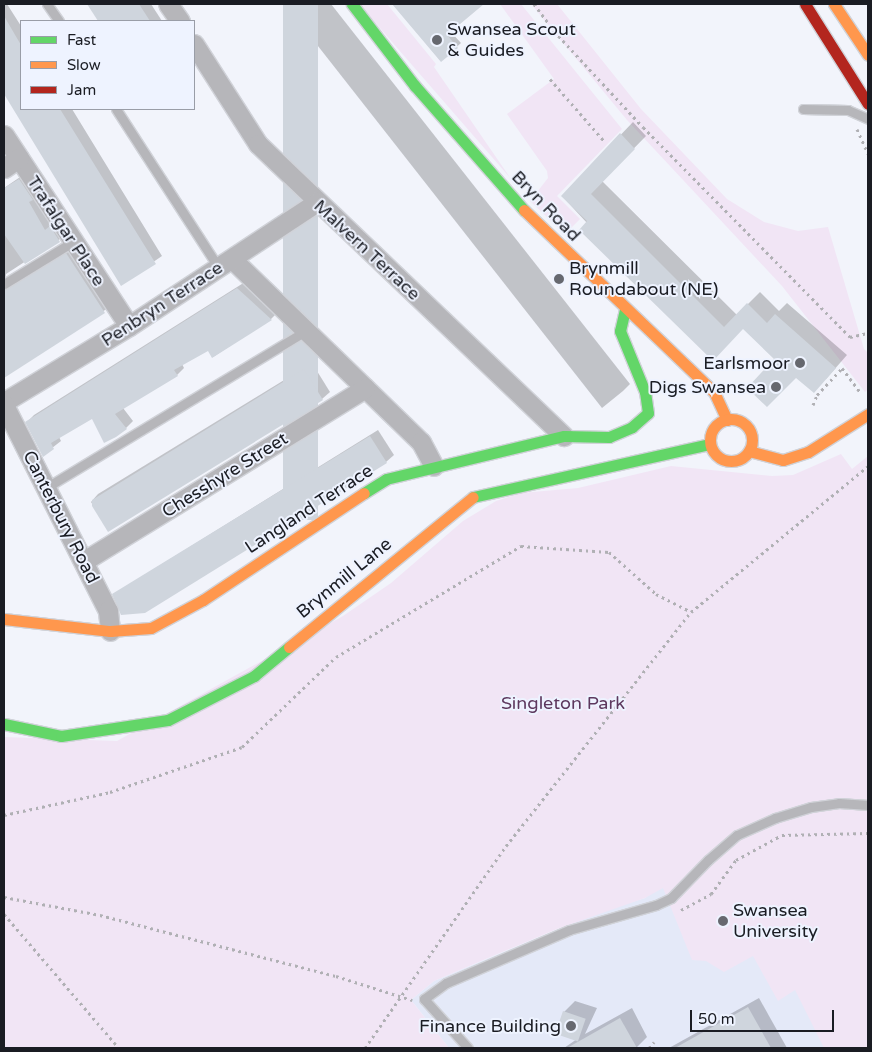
<!DOCTYPE html>
<html>
<head>
<meta charset="utf-8">
<style>
  body { margin:0 }
  #map { position:relative; width:872px; height:1052px; overflow:hidden; background:#f2f4fb; font-family:"Varela Round",sans-serif }
  div>[style] { position:absolute }
  [style*='--x'] { left:calc(var(--x)*1px); top:calc(var(--y)*1px); width:calc(var(--w)*1px); rotate:calc(var(--a)*1deg) }
  .built>* { inset:0; background:#e4e9f8 }
  .green>* { inset:0; background:#f1e5f5 }
  .shadow>* { inset:0; background:#0003 }
  .building>* { inset:0; background:#cfd5dd; transform-origin:0 0 }
  .path>* { height:3px; margin-top:-1.5px; transform-origin:0; background:repeating-linear-gradient(90deg,#b0b0b4 0 2.5px,transparent 0 6.5px) }
  .roads { filter:drop-shadow(1px 0 #d0d2d8) drop-shadow(-1px 0 #d0d2d8) drop-shadow(0 1px #d0d2d8) drop-shadow(0 -1px #d0d2d8) }
  .lane>* { height:9px; margin:-4.5px; padding:0 4.5px; transform-origin:4.5px; border-radius:4.5px; background:#b6b6ba }
  .street>* { height:19px; margin:-9.5px; padding:0 9.5px; transform-origin:9.5px; border-radius:9.5px; background:#b6b6ba }
  .fast>* { height:11px; margin:-5.5px; padding:0 5.5px; transform-origin:5.5px; border-radius:5.5px; background:#63d668 }
  .slow>* { height:11px; margin:-5.5px; padding:0 5.5px; transform-origin:5.5px; border-radius:5.5px; background:#ff974d }
  .slow>.ring { margin:-5.5px; padding:0; box-sizing:content-box; background:none; border:11px solid #ff974d; border-radius:50% }
  .jam>* { height:11px; margin:-5.5px; padding:0 5.5px; transform-origin:5.5px; border-radius:5.5px; background:#b3261e }
  .dots>* { width:14px; height:14px; translate:-50% -50%; box-sizing:border-box; border:2px solid #eef3ff; border-radius:50% }
  span { translate:-50% -50%; white-space:nowrap; text-align:center; line-height:1.15; -webkit-text-stroke:4px #eef3ff; paint-order:stroke }
  .poi-label { font-size:18px; color:#1a1c23 }
  .left { translate:0 -50%; text-align:left }
  .right { translate:-100% -50%; text-align:right }
  .street-label { font-size:18px; color:#1a1c23 }
  .park-label { font-size:18px; color:#5d385e }
  .frame { position:absolute; inset:0; border:5px solid #1a1c23; pointer-events:none }
  .legend { position:absolute; left:20px; top:20px; width:175px; height:90px; box-sizing:border-box; background:#eef3ff; border:1px solid #999da7; margin:0; padding:6px 9px; list-style:none; font-size:15px; color:#1a1c23 }
  .legend li { display:flex; align-items:center; gap:10px; height:25px }
  .legend b { width:25px; border:1px solid #999da7 }
  .scale { position:absolute; left:690px; top:1010px; width:144px; height:22px; box-sizing:border-box; border:2px solid #1a1c23; border-top:0; padding-left:6px; font-size:15px; line-height:18px; white-space:nowrap; color:#1a1c23; -webkit-text-stroke:4px #eef3ff; paint-order:stroke }
</style>
</head>
<body>
<div id="map">
  <div class="built">
    <i style="clip-path:polygon(683px 870px,868px 1048px,449px 1048px,411px 1000px,434px 981px,599px 912px,645px 898px)"></i>
  </div>
  <div class="green">
    <i style="clip-path:polygon(359px 4px,387px 4px,436px 64px,434px 67px,511px 179px)"></i>
    <i style="clip-path:polygon(500px 4px,521px 4px,622px 129px,557px 196px,580px 219px,565px 234px,530px 201px,548px 178px,547px 171px,507px 114px,554px 79px)"></i>
    <i style="clip-path:polygon(531px 4px,557px 4px,641px 109px,727px 199px,764px 222px,798px 231px,828px 227px,864px 349px,868px 353px,868px 389px,865px 392px,782px 286px,627px 120px)"></i>
    <i style="clip-path:polygon(841px 454px,852px 469px,868px 456px,868px 1048px,824px 1048px,795px 990px,778px 1001px,753px 956px,724px 972px,706px 961px,692px 960px,663px 888px,645px 898px,557px 929px,434px 981px,411px 1000px,449px 1048px,4px 1048px,4px 737px,117px 741px,343px 616px,391px 583px,463px 521px,496px 501px,521px 493px,578px 488px,671px 466px,772px 476px,793px 475px)"></i>
  </div>
  <div class="shadow">
    <i style="clip-path:polygon(4px 4px,7px 4px,21px 26px,21px 109px,72px 109px,162px 256px,121px 284px,4px 92px)"></i>
    <i style="clip-path:polygon(88px 4px,151px 4px,162px 21px,99px 21px)"></i>
    <i style="clip-path:polygon(285px 4px,331px 4px,630px 384px,623px 391px,602px 408px)"></i>
    <i style="clip-path:polygon(393px 4px,482px 4px,450px 31px,461px 43px,441px 61px)"></i>
    <i style="clip-path:polygon(633px 122px,646px 136px,602px 181px,737px 315px,760px 292px,779px 311px,787px 303px,847px 355px,826px 379px,776px 358px,743px 328px,713px 359px,562px 196px)"></i>
    <i style="clip-path:polygon(26px 173px,66px 235px,6px 274px,5px 281px,15px 283px,73px 248px,111px 306px,4px 377px,4px 333px,18px 323px,4px 298px,4px 188px)"></i>
    <i style="clip-path:polygon(245px 282px,278px 312px,271px 319px,213px 357px,208px 349px,182px 364px,184px 368px,177px 375px,123px 408px,133px 421px,126px 428px,92px 418px,59px 437px,61px 441px,43px 455px,27px 422px,34px 415px)"></i>
    <i style="clip-path:polygon(312px 363px,330px 392px,322px 399px,109px 530px,91px 502px,98px 494px)"></i>
    <i style="clip-path:polygon(378px 430px,394px 455px,386px 462px,114px 594px)"></i>
    <i style="clip-path:polygon(759px 998px,787px 1048px,669px 1048px)"></i>
    <i style="clip-path:polygon(575px 1001px,597px 1008px,585px 1034px,632px 1008px,647px 1037px,636px 1048px,564px 1048px,577px 1039px,564px 1012px)"></i>
  </div>
  <div class="building">
    <i style="clip-path:polygon(87px 4px,139px 4px,150px 21px,98px 21px)"></i>
    <i style="left:283px;top:4px;width:35px;height:516px"></i>
    <i style="clip-path:polygon(392px 4px,484px 4px,447px 35px,458px 48px,441px 62px)"></i>
    <i style="clip-path:polygon(4px 16px,21px 45px,21px 109px,60px 109px,156px 264px,121px 286px,4px 94px)"></i>
    <i style="clip-path:polygon(620px 133px,635px 149px,591px 194px,724px 327px,747px 303px,767px 323px,775px 314px,836px 368px,814px 393px,796px 378px,767px 407px,747px 388px,774px 359px,743px 329px,713px 361px,579px 230px,587px 221px,561px 196px)"></i>
    <i style="clip-path:polygon(19px 179px,33px 200px,29px 202px,45px 230px,50px 226px,60px 242px,25px 264px,4px 234px,4px 188px)"></i>
    <i style="clip-path:polygon(66px 253px,105px 313px,4px 378px,4px 290px)"></i>
    <i style="clip-path:polygon(237px 288px,272px 320px,212px 358px,208px 351px,174px 370px,178px 376px,115px 414px,127px 429px,116px 437px,104px 443px,92px 419px,51px 443px,54px 449px,43px 457px,25px 422px)"></i>
    <i style="clip-path:polygon(304px 369px,323px 400px,108px 532px,92px 506px,92px 500px)"></i>
    <i style="clip-path:polygon(370px 436px,387px 463px,145px 613px,121px 615px,112px 594px)"></i>
    <i style="clip-path:polygon(748px 1007px,771px 1048px,675px 1048px)"></i>
    <i style="left:563px;top:1011px;width:24px;height:24px;rotate:19deg"></i>
    <i style="clip-path:polygon(620px 1018px,637px 1048px,567px 1048px)"></i>
  </div>
  <div class="path">
    <i style="--x:534;--y:4;--w:34;--a:53"></i>
    <i style="--x:554;--y:31;--w:131;--a:47.2"></i>
    <i style="--x:643;--y:127;--w:295;--a:45.4"></i>
    <i style="--x:850;--y:337;--w:18;--a:-13"></i>
    <i style="--x:550;--y:79;--w:84;--a:48.9"></i>
    <i style="--x:857;--y:129;--w:27;--a:66"></i>
    <i style="--x:813;--y:405;--w:11;--a:-68"></i>
    <i style="--x:817;--y:395;--w:37;--a:-47"></i>
    <i style="--x:842;--y:368;--w:31;--a:53"></i>
    <i style="--x:4;--y:815;--w:108;--a:-12.2"></i>
    <i style="--x:110;--y:792;--w:139;--a:-18.8"></i>
    <i style="--x:242;--y:747;--w:130;--a:-43.8"></i>
    <i style="--x:336;--y:657;--w:216;--a:-31"></i>
    <i style="--x:521;--y:546;--w:88;--a:3.9"></i>
    <i style="--x:609;--y:552;--w:63;--a:41.8"></i>
    <i style="--x:656;--y:594;--w:39;--a:27"></i>
    <i style="--x:4;--y:897;--w:98;--a:10.6"></i>
    <i style="--x:100;--y:915;--w:244;--a:14.5"></i>
    <i style="--x:336;--y:976;--w:80;--a:17.5"></i>
    <i style="--x:681;--y:910;--w:34;--a:-28"></i>
    <i style="--x:711;--y:894;--w:42;--a:-53.7"></i>
    <i style="--x:736;--y:860;--w:52;--a:-28.5"></i>
    <i style="--x:782;--y:835;--w:86;--a:-1.3"></i>
    <i style="--x:4;--y:914;--w:177;--a:49.4"></i>
    <i style="--x:365;--y:1048;--w:246;--a:-55.1"></i>
    <i style="--x:506;--y:846;--w:298;--a:-51.7"></i>
    <i style="--x:691;--y:612;--w:229;--a:-39.5"></i>
    <i style="--x:649;--y:1048;--w:8;--a:-50"></i>
  </div>
  <div class="roads">
    <div class="lane">
      <i style="--x:47;--y:4;--w:21;--a:55"></i>
      <i style="--x:116;--y:109;--w:189;--a:57.1"></i>
      <i style="--x:803;--y:109;--w:45;--a:1.3"></i>
      <i style="--x:848;--y:110;--w:22;--a:24"></i>
      <i style="--x:4;--y:284;--w:79;--a:-31.5"></i>
      <i style="--x:47;--y:487;--w:300;--a:-31.1"></i>
      <i style="--x:468;--y:1048;--w:66;--a:-131.9"></i>
      <i style="--x:424;--y:999;--w:27;--a:-36"></i>
      <i style="--x:446;--y:983;--w:134;--a:-23.3"></i>
      <i style="--x:569;--y:930;--w:91;--a:-16"></i>
      <i style="--x:656;--y:905;--w:17;--a:-25"></i>
      <i style="--x:671;--y:898;--w:53;--a:-45.8"></i>
      <i style="--x:708;--y:860;--w:38;--a:-41"></i>
      <i style="--x:737;--y:835;--w:42;--a:-24.1"></i>
      <i style="--x:775;--y:818;--w:38;--a:-17"></i>
      <i style="--x:811;--y:807;--w:28;--a:-8"></i>
      <i style="--x:839;--y:803;--w:29;--a:4"></i>
    </div>
    <div class="street">
      <i style="--x:168;--y:4;--w:21;--a:55"></i>
      <i style="--x:194;--y:44;--w:119;--a:57.4"></i>
      <i style="--x:258;--y:144;--w:423;--a:43.7"></i>
      <i style="--x:4;--y:135;--w:228;--a:56.8"></i>
      <i style="--x:4;--y:168;--w:18;--a:-34"></i>
      <i style="--x:232;--y:259;--w:263;--a:44.1"></i>
      <i style="--x:421;--y:442;--w:27;--a:62"></i>
      <i style="--x:4;--y:402;--w:146;--a:-31.3"></i>
      <i style="--x:129;--y:326;--w:225;--a:-33.4"></i>
      <i style="--x:4;--y:405;--w:231;--a:63.2"></i>
      <i style="--x:108;--y:611;--w:20;--a:84"></i>
      <i style="--x:84;--y:561;--w:330;--a:-31.6"></i>
    </div>
    <div class="fast">
      <i style="--x:352;--y:4;--w:103;--a:52.5"></i>
      <i style="--x:415;--y:86;--w:165;--a:48.7"></i>
      <i style="--x:364;--y:493;--w:26;--a:-32"></i>
      <i style="--x:386;--y:479;--w:183;--a:-13.6"></i>
      <i style="--x:564;--y:436;--w:45;--a:1.3"></i>
      <i style="--x:609;--y:437;--w:25;--a:-23"></i>
      <i style="--x:632;--y:427;--w:21;--a:-41"></i>
      <i style="--x:648;--y:413;--w:21;--a:-98"></i>
      <i style="--x:645;--y:392;--w:66;--a:-112.3"></i>
      <i style="--x:620;--y:331;--w:23;--a:-77"></i>
      <i style="--x:473;--y:497;--w:243;--a:-12.6"></i>
      <i style="--x:4;--y:724;--w:58;--a:11.9"></i>
      <i style="--x:61;--y:736;--w:108;--a:-8.5"></i>
      <i style="--x:168;--y:720;--w:97;--a:-27.1"></i>
      <i style="--x:254;--y:676;--w:45;--a:-39.6"></i>
    </div>
    <div class="slow">
      <i style="--x:834;--y:4;--w:61;--a:56.3"></i>
      <i style="--x:524;--y:210;--w:263;--a:43.8"></i>
      <i style="--x:714;--y:392;--w:31;--a:65"></i>
      <i class="ring" style="left:710px;top:419px;width:31px;height:31px"></i>
      <i style="--x:749;--y:451;--w:35;--a:15"></i>
      <i style="--x:783;--y:460;--w:26;--a:-18"></i>
      <i style="--x:808;--y:452;--w:71;--a:-32.3"></i>
      <i style="--x:4;--y:619;--w:107;--a:6.5"></i>
      <i style="--x:110;--y:631;--w:41;--a:-4.2"></i>
      <i style="--x:151;--y:628;--w:59;--a:-28.3"></i>
      <i style="--x:203;--y:600;--w:193;--a:-33.6"></i>
      <i style="--x:289;--y:647;--w:237;--a:-39.2"></i>
    </div>
    <div class="jam">
      <i style="--x:805;--y:4;--w:118;--a:57.8"></i>
    </div>
  </div>
  <div class="dots">
    <i style="left:437px;top:40px;background:#66686f"></i>
    <i style="left:559px;top:279px;background:#66686f"></i>
    <i style="left:800px;top:363px;background:#66686f"></i>
    <i style="left:776px;top:387px;background:#66686f"></i>
    <i style="left:723px;top:921px;background:#66686f"></i>
    <i style="left:571px;top:1026px;background:#66686f"></i>
  </div>
  <div class="poi-label">
    <span class="left" style="left:447px;top:40px">Swansea Scout<br>&amp; Guides</span>
    <span class="left" style="left:569px;top:279px">Brynmill<br>Roundabout (NE)</span>
    <span class="right" style="left:790px;top:363px">Earlsmoor</span>
    <span class="right" style="left:766px;top:387px">Digs Swansea</span>
    <span class="left" style="left:733px;top:921px">Swansea<br>University</span>
    <span class="right" style="left:561px;top:1026px">Finance Building</span>
  </div>
  <div class="street-label">
    <span style="left:546px;top:206px;rotate:46deg">Bryn Road</span>
    <span style="left:66px;top:231px;rotate:57deg">Trafalgar Place</span>
    <span style="left:367px;top:250px;rotate:43deg">Malvern Terrace</span>
    <span style="left:162px;top:304px;rotate:-33deg">Penbryn Terrace</span>
    <span style="left:225px;top:475px;rotate:-32deg">Chesshyre Street</span>
    <span style="left:309px;top:509px;rotate:-33deg">Langland Terrace</span>
    <span style="left:61px;top:517px;rotate:63deg">Canterbury Road</span>
    <span style="left:344px;top:578px;rotate:-39deg">Brynmill Lane</span>
  </div>
  <div class="park-label">
    <span style="left:563px;top:703px">Singleton Park</span>
  </div>
  <div class="frame"></div>
  <ul class="legend">
  <li><b style="height:6px;background:#63d668"></b>Fast</li>
  <li><b style="height:6px;background:#ff974d"></b>Slow</li>
  <li><b style="height:6px;background:#b3261e"></b>Jam</li>
  </ul>
  <div class="scale">50 m</div>
</div>
</body>
</html>
